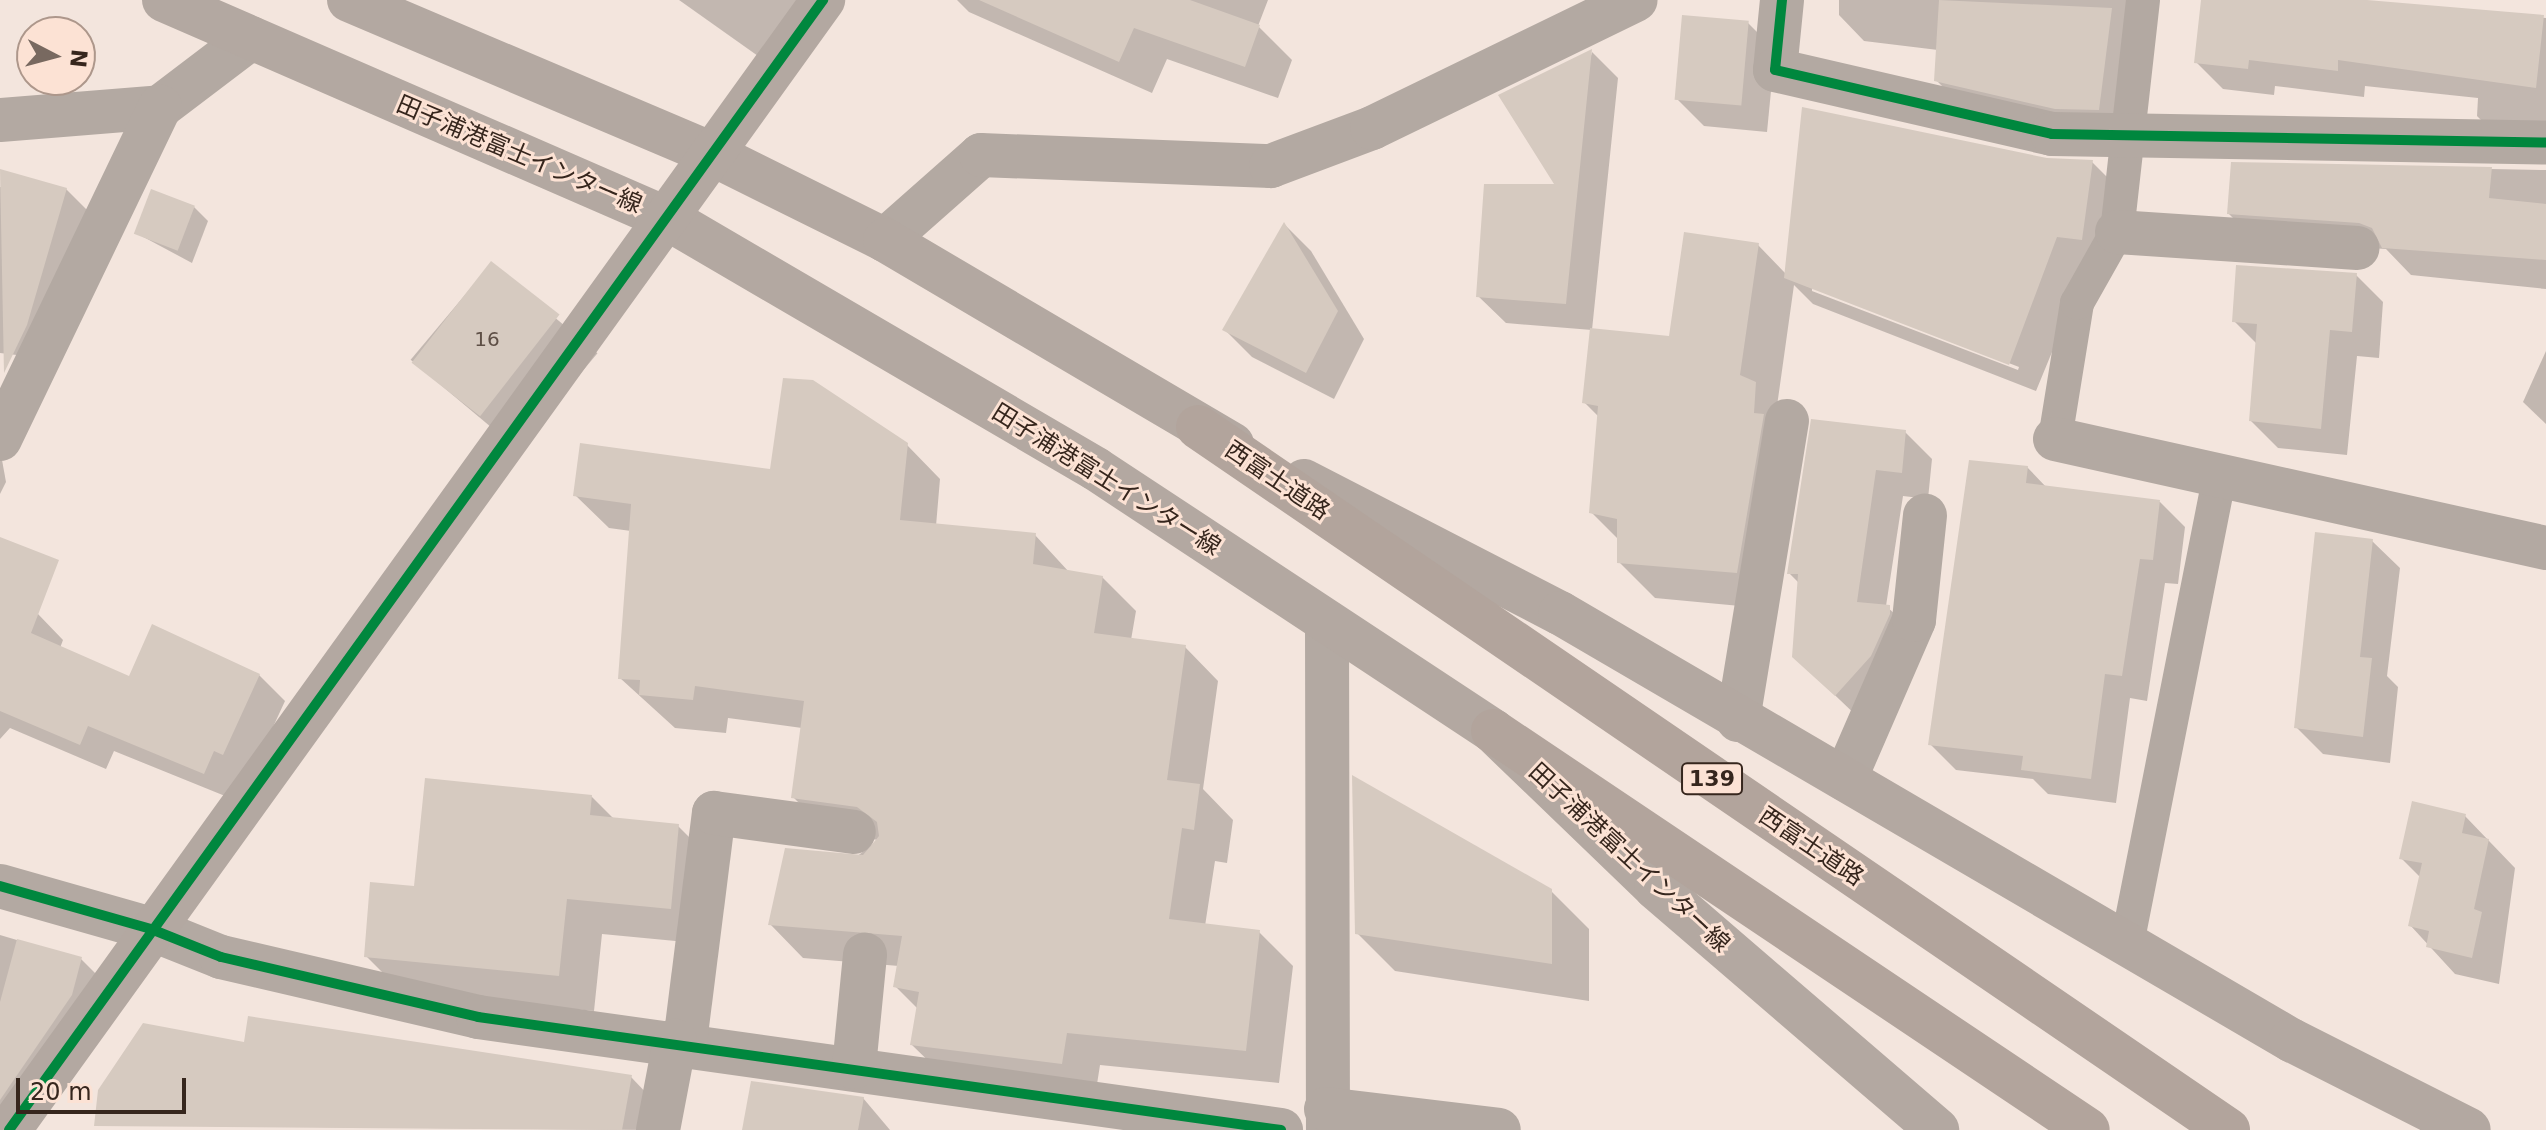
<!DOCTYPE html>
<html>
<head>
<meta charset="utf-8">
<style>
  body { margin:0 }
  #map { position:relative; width:2546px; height:1130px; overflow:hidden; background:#f3e5dd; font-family:"DejaVu Sans","Noto Sans JP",sans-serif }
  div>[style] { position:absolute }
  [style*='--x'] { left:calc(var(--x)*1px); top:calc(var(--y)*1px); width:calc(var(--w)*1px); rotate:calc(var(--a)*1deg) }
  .shadow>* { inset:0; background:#0003; transform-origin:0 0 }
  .building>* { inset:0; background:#d6cac0; transform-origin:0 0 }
  .lane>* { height:34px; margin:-17px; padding:0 17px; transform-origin:17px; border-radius:17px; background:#b3a9a2 }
  .street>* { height:44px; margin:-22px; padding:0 22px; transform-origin:22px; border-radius:22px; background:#b3a9a2 }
  .secondary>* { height:44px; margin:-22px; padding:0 22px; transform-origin:22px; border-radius:22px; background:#b3a8a1 }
  .highway>* { height:44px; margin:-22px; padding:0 22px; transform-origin:22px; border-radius:22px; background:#b2a49c }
  .cycleway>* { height:10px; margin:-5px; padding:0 5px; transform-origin:5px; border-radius:5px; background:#00873e }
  span { translate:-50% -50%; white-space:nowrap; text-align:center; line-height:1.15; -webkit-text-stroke:6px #fce2d4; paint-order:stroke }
  .number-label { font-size:20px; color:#5e4f46 }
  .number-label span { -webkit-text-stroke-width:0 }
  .shield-label span { padding:2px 6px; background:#fce2d4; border:2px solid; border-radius:6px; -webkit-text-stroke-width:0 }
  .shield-label { font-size:22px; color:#36261d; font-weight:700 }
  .street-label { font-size:24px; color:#36261d }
  .north { position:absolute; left:16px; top:16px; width:80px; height:80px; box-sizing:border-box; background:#fce2d4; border:2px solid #ad978b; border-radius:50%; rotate:96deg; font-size:22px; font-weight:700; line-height:32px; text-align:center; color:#36261d }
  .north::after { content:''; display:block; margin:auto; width:28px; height:36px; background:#786960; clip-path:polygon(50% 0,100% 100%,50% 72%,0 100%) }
  .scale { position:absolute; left:16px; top:1078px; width:170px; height:36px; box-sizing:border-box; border:4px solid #36261d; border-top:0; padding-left:10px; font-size:24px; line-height:28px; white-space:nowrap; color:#36261d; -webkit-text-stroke:6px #fce2d4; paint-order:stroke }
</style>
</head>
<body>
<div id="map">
  <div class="shadow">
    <i style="clip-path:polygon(679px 0,820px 0,772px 66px)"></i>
    <i style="clip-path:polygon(957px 0,1268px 0,1258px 26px,1292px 60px,1278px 98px,1167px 59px,1152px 93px,969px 12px)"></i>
    <i style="clip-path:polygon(1839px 0,2135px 0,2124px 135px,1962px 106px,1936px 80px,1938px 50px,1864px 41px,1839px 15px)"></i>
    <i style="clip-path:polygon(2203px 0,2336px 0,2546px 18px,2546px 145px,2504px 143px,2477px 116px,2478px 98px,2365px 86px,2364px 97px,2275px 86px,2274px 95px,2223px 89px,2196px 62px)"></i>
    <i style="clip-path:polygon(1748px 23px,1775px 50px,1767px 132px,1704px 126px,1677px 99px)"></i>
    <i style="clip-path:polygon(evenodd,1592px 52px,1618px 78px,1592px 330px,1671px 339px,1758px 245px,1786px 274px,2046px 160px,2092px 162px,2119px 189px,2036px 391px,1813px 304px,1794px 285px,1777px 406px,1772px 609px,1655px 598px,1619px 562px,1619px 540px,1591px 512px,1599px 417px,1584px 402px,1592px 330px,1506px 323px,1478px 296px,1558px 186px,1592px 52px,1812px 287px,2019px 367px,2018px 370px,1812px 291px,1812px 287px)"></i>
    <i style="clip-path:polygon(2232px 164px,2546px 170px,2546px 289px,2411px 275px,2386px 249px,2256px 241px,2229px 214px)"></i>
    <i style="clip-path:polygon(0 187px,66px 189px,93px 216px,50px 359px,0 353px)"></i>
    <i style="clip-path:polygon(194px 207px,208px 221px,192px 263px,136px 233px)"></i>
    <i style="clip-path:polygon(1285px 225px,1311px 251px,1364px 339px,1334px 399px,1252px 357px,1225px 330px)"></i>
    <i style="left:491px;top:264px;width:139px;height:125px;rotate:40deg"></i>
    <i style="clip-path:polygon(2356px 275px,2383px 302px,2379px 358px,2357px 356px,2347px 455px,2278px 448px,2251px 421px,2258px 345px,2234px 321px)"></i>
    <i style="clip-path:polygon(2546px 351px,2546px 424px,2523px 402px)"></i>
    <i style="clip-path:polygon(1905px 432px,1932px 459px,1928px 499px,1903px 496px,1886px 606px,1917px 634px,1863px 722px,1794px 656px,1799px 583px,1789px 573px)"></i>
    <i style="clip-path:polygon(907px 445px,940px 479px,936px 526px,1035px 535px,1069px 572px,1102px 577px,1136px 611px,1131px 640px,1185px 647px,1218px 681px,1203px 789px,1233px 820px,1227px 863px,1215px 861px,1205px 926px,1259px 932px,1293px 966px,1279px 1083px,1100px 1065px,1095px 1097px,946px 1078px,912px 1045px,918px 1009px,896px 987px,899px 966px,803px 958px,770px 924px,878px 840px,827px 831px,794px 798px,802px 728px,728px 718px,726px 733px,675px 728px,620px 678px,631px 531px,609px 528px,575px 495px,772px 472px)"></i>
    <i style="clip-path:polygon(0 449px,6px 482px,0 494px)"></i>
    <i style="clip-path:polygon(2027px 467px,2047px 488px,2160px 502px,2185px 527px,2178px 584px,2165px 583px,2147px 701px,2130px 698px,2116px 803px,2048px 794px,2033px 779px,1956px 770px,1930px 744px)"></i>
    <i style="clip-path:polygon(2372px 541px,2400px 568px,2387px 676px,2398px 687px,2390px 763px,2323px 754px,2296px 727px)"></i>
    <i style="clip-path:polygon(0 609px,38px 614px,63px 640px,60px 648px,130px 678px,259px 675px,285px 701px,249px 779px,230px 798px,114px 751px,106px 769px,10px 728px,0 739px)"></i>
    <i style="clip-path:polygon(591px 796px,614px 819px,678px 826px,714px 862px,707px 944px,602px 934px,594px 1011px,402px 992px,366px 956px)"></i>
    <i style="clip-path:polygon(2465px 816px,2515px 868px,2499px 984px,2455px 974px,2410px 925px,2421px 878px,2401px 858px)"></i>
    <i style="clip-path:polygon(1551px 891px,1589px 929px,1589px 1001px,1395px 971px,1357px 933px)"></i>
    <i style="clip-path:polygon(0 935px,81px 959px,103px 981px,0 1130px)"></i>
    <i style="clip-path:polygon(246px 1044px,631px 1077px,652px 1099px,647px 1130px,96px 1125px)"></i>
    <i style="clip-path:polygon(863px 1098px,890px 1130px,752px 1130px)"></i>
  </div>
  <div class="building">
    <i style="clip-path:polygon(979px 0,1190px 0,1260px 25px,1245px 67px,1134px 28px,1119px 62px)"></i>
    <i style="clip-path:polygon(1939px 0,2112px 8px,2099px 110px,2055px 109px,1934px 81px)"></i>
    <i style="clip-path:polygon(2201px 0,2367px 0,2544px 15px,2536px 88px,2338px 60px,2338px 71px,2249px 60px,2248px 69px,2194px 63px)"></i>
    <i style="left:1682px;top:15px;width:67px;height:85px;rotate:5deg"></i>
    <i style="clip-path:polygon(1592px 49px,1566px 304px,1476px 297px,1484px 184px,1554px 184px,1498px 95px)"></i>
    <i style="clip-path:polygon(1802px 107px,2047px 158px,2093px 160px,2082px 240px,2057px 237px,2009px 365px,1784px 278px)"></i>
    <i style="clip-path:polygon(2231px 162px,2492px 167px,2489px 198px,2546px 204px,2546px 260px,2382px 248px,2372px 228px,2359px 223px,2227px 214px)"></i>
    <i style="clip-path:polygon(0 169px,67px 188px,27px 325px,4px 373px)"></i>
    <i style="left:151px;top:189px;width:47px;height:48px;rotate:21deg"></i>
    <i style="clip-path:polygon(1284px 222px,1338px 311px,1306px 373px,1222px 330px)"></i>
    <i style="clip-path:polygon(1684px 232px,1759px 243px,1740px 375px,1756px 382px,1754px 413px,1764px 414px,1737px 573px,1617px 563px,1617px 519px,1589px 513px,1598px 406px,1582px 403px,1590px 328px,1669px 336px)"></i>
    <i style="left:491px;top:261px;width:87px;height:129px;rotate:38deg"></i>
    <i style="clip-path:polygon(2236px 265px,2357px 273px,2352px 332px,2330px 330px,2321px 429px,2249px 421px,2257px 324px,2232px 322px)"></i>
    <i style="clip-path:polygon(783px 378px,813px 380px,908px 443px,900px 520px,1036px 533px,1033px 564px,1103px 576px,1094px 633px,1186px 645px,1167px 780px,1200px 784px,1194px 830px,1182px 828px,1169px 919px,1260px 930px,1246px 1051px,1067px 1033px,1062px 1064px,910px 1045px,919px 992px,893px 987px,902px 936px,768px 925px,785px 848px,863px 855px,879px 836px,877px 822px,857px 807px,791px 798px,804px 701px,695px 686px,693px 700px,639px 695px,640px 680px,618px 679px,631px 504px,573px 496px,580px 443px,770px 469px)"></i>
    <i style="clip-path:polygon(1811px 419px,1906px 430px,1902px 473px,1876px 470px,1857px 602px,1890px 605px,1890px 614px,1871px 656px,1835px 696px,1792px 657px,1798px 574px,1787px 574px)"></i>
    <i style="clip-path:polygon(1969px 460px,2028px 466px,2026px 483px,2160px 500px,2153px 560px,2140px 559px,2122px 676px,2105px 674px,2091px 779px,2021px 770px,2023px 756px,1928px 745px)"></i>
    <i style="clip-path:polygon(2315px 532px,2373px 539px,2360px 657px,2372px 658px,2363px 737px,2294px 728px)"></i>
    <i style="clip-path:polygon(0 537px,59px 560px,31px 633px,129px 676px,152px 624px,260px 674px,223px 755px,214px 751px,204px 774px,88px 726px,80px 745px,0 711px)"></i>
    <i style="clip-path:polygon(1352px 775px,1552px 889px,1552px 964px,1355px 934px)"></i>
    <i style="clip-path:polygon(425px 778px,592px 795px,590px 815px,679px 824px,671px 909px,567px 899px,559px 976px,364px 957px,370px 882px,414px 886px)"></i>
    <i style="clip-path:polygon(2412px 801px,2466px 814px,2462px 833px,2489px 839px,2474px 909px,2482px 912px,2472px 958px,2426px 947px,2429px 931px,2408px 926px,2422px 863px,2399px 859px)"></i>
    <i style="clip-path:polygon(17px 939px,82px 957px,72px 995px,0 1100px,0 1002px)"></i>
    <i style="clip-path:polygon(248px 1016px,632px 1075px,622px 1130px,94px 1126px,98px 1090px,143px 1023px,244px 1042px)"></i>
    <i style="clip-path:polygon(751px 1081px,864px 1097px,858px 1130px,742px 1130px)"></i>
  </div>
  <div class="lane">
    <i style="--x:2055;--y:439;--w:138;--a:-80.8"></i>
    <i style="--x:2077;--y:303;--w:81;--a:-60.6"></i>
    <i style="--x:2117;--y:232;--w:233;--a:-83.6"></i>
    <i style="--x:2127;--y:944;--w:479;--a:-78.8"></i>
  </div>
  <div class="street">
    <i style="--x:1782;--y:0;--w:70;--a:95.7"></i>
    <i style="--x:1775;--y:70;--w:284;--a:13"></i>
    <i style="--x:2052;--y:134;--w:494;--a:1"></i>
    <i style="--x:0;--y:120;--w:161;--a:-4.6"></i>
    <i style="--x:160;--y:107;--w:114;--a:-37.2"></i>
    <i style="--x:2117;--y:232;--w:241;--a:3.8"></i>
    <i style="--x:885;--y:240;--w:128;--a:-41.5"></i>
    <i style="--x:981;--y:155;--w:290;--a:2.2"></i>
    <i style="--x:1271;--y:166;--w:108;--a:-20.6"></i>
    <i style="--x:1372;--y:128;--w:293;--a:-25.9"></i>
    <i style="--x:0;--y:439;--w:369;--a:-64.3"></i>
    <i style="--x:2055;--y:439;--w:503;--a:12.52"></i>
    <i style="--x:1327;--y:622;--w:508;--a:89.89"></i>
    <i style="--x:1738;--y:720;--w:303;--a:-80.7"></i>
    <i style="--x:1845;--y:779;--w:173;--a:-66.5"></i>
    <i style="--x:1914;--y:620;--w:105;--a:-84"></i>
    <i style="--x:0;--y:886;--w:157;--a:15.9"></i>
    <i style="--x:151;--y:929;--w:75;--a:21.8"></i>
    <i style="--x:221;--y:957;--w:264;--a:13.1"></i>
    <i style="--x:478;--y:1017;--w:811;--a:8.01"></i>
    <i style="--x:685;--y:1042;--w:231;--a:-82.8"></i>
    <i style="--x:714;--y:813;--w:141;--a:7.7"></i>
    <i style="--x:854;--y:1067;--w:113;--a:-84.4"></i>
    <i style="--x:1326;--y:1109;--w:174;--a:6.9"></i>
    <i style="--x:658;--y:1130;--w:91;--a:-79.2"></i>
  </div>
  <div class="secondary">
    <i style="--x:164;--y:0;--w:552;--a:23.5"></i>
    <i style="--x:670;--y:220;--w:493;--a:30.3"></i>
    <i style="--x:1096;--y:469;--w:476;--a:33.4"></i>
    <i style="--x:1493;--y:731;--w:226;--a:43.9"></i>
    <i style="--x:1656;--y:888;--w:371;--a:40.7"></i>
    <i style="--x:349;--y:0;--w:397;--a:23"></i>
    <i style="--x:714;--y:155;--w:191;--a:26.4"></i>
    <i style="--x:885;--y:240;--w:403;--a:30.5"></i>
    <i style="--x:1304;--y:481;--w:288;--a:27.3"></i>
    <i style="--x:1560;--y:613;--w:847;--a:30.29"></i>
    <i style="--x:2291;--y:1040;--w:199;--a:26.8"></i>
    <i style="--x:9;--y:1130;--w:1393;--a:-54.23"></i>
  </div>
  <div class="highway">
    <i style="--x:1198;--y:427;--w:1247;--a:34.31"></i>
    <i style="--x:1493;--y:731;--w:716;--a:33.85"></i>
  </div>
  <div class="cycleway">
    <i style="--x:1782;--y:0;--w:70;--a:95.7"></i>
    <i style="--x:1775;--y:70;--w:284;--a:13"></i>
    <i style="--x:2052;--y:134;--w:494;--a:1"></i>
    <i style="--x:0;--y:886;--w:157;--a:15.9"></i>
    <i style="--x:151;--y:929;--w:75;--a:21.8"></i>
    <i style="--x:221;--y:957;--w:264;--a:13.1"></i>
    <i style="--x:478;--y:1017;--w:811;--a:8.01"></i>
    <i style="--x:9;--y:1130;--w:1393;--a:-54.23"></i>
  </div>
  <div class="number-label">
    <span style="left:487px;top:339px">16</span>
  </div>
  <div class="shield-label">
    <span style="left:1712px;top:779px">139</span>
  </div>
  <div class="street-label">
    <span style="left:519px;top:155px;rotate:23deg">田子浦港富士インター線</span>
    <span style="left:1106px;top:480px;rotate:32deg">田子浦港富士インター線</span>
    <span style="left:1277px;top:481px;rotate:34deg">西富士道路</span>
    <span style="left:1811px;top:847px;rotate:34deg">西富士道路</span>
    <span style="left:1629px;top:858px;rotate:43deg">田子浦港富士インター線</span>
  </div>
  <div class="north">N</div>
  <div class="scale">20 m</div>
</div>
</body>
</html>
